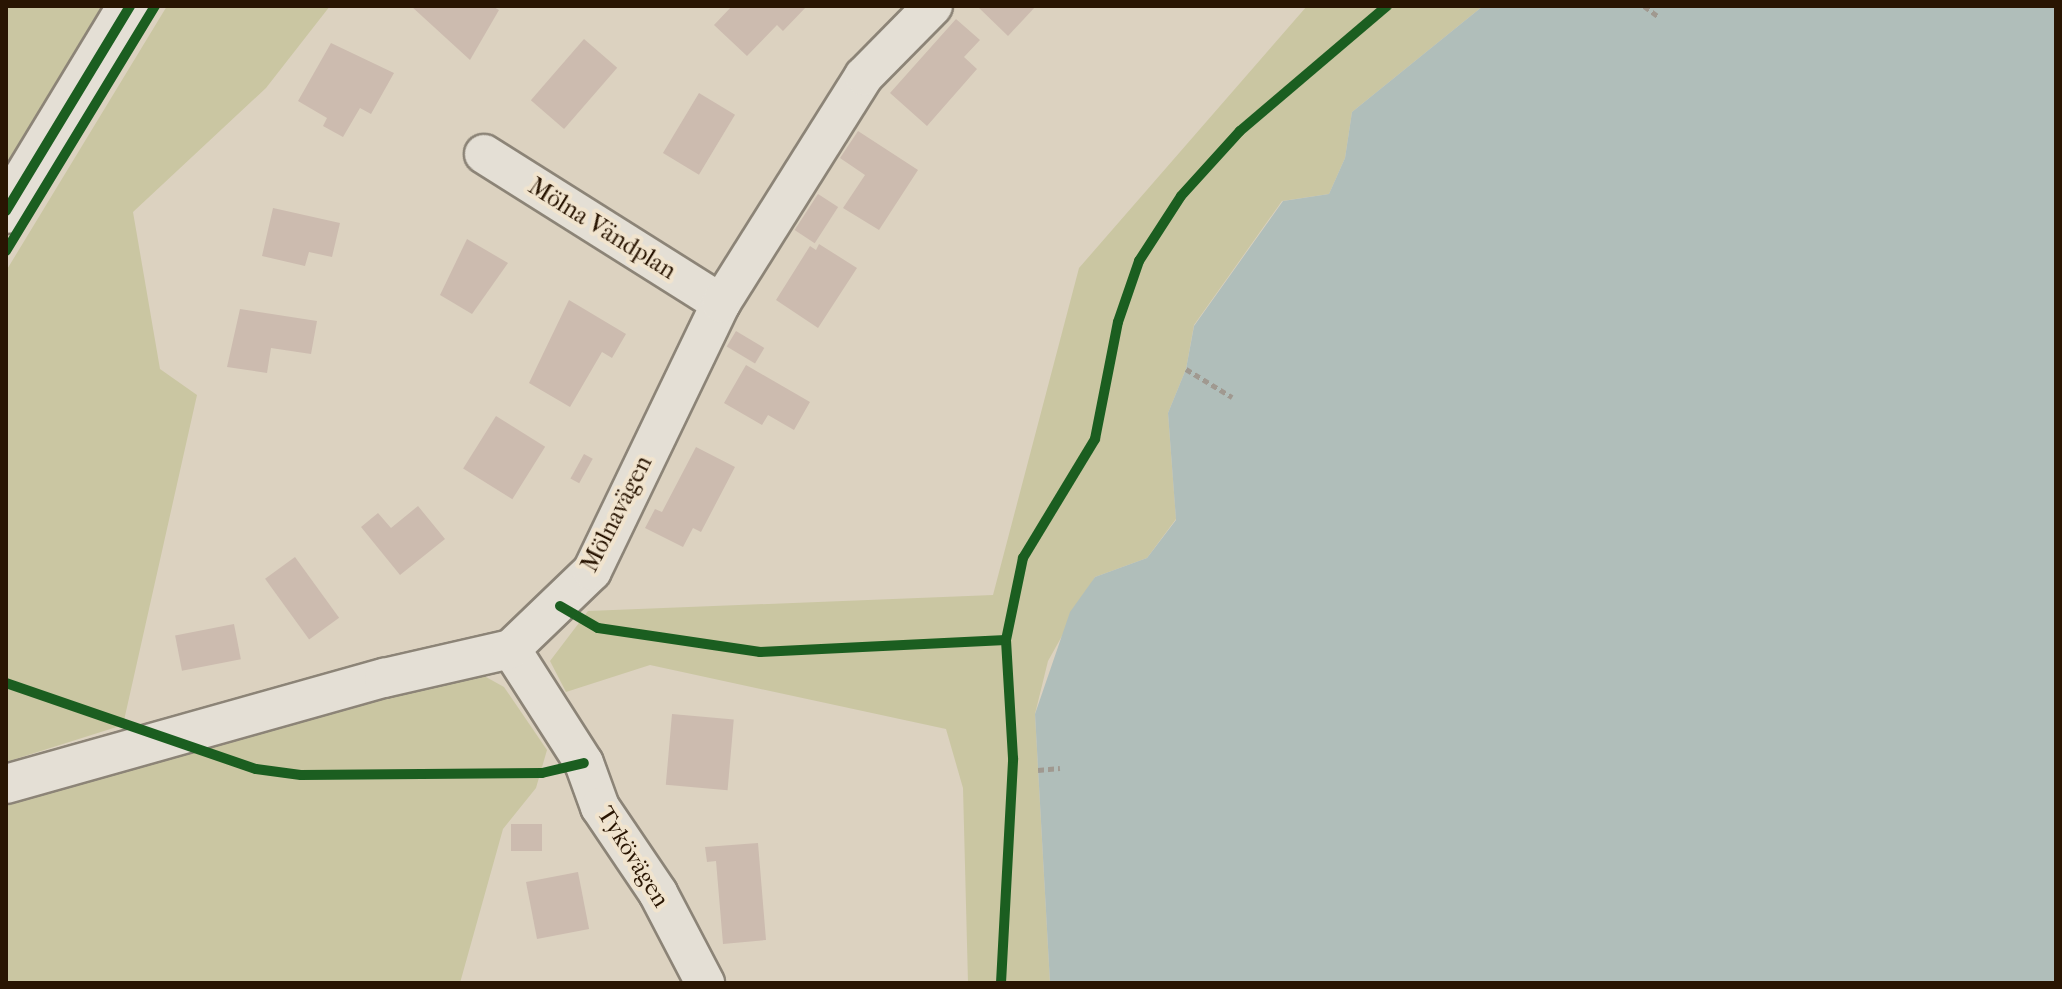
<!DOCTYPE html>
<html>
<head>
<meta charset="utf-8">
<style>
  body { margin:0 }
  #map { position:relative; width:2062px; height:989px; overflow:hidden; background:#dcd2c0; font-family:"IM FELL French Canon",serif }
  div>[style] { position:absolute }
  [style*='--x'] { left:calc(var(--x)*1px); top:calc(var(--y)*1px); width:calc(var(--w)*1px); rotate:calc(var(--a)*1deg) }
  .green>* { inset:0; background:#cac6a2 }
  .water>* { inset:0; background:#b0beba }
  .building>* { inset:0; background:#ccbbaf; transform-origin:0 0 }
  .path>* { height:5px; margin-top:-2.5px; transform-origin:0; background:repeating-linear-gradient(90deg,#a09990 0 6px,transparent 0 10px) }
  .roads { filter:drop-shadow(2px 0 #8c8477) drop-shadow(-2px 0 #8c8477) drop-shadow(0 2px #8c8477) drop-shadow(0 -2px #8c8477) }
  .street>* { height:38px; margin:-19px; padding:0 19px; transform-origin:19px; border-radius:19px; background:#e4dfd5 }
  .secondary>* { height:44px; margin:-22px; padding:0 22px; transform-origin:22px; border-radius:22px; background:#e4dfd5 }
  .cycleway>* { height:10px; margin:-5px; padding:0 5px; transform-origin:5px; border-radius:5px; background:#1b5e20 }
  span { translate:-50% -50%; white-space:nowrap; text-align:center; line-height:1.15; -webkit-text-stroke:8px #f1e4ce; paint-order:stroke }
  .street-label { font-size:24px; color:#291502 }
  .frame { position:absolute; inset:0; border:8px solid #291502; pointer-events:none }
</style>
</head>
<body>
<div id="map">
  <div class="green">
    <i style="clip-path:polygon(6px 6px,114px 6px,12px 155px,6px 177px)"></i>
    <i style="clip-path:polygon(167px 6px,330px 6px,266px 88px,133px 212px,160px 369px,197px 395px,123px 725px,6px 762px,6px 271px)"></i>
    <i style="clip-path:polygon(1307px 6px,1483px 6px,1352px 112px,1345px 158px,1329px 194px,1282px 201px,1194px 325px,1186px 369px,1168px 413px,1176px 519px,1147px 558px,1095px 577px,1048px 661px,1035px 714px,1050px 983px,968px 983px,963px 788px,946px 729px,650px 665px,566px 692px,550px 661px,588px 611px,993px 595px,1079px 268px)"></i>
    <i style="clip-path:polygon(477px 672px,504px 687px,547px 750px,536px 788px,503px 829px,460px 983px,6px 983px,6px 798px)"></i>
  </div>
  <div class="water">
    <i style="clip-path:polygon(1483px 6px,2056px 6px,2056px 983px,1050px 983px,1035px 714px,1070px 612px,1095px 577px,1147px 558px,1176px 520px,1168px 413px,1186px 369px,1194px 326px,1283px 201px,1329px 194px,1345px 158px,1352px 112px)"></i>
  </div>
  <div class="building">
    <i style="clip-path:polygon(411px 6px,492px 6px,499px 10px,470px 60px)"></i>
    <i style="clip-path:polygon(732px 6px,807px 6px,783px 31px,777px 25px,747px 56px,714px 25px)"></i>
    <i style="clip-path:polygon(977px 6px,1036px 6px,1008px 36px)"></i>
    <i style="clip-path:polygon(956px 19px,980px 40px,964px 57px,977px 69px,927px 126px,890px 93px)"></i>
    <i style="left:584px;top:39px;width:44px;height:81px;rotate:41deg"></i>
    <i style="clip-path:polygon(331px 43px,394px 73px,371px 114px,360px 108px,343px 137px,323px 126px,327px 118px,298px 101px)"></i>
    <i style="left:699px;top:93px;width:42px;height:70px;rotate:31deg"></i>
    <i style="clip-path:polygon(858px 131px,918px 170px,879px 230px,843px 208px,865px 175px,840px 158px)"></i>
    <i style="left:818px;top:194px;width:24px;height:43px;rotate:33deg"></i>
    <i style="clip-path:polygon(273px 208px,340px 223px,332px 257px,309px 252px,305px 266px,262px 256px)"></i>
    <i style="clip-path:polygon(467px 239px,508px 263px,472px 314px,440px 295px)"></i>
    <i style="clip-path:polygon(819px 244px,857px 268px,818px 328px,776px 300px,810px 246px,816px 250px)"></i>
    <i style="clip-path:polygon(569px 300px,626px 334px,612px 358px,602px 352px,570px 407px,529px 383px)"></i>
    <i style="clip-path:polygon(240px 309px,317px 321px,311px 354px,271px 348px,267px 373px,227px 367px)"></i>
    <i style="left:736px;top:331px;width:33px;height:18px;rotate:31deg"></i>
    <i style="clip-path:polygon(746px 365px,810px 402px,794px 430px,768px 415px,762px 425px,724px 403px)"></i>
    <i style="left:496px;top:416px;width:58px;height:62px;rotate:32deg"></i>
    <i style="clip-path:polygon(696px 447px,735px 467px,701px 532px,693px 528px,683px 547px,645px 528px,655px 509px,662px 512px)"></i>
    <i style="left:584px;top:454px;width:10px;height:28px;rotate:29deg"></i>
    <i style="clip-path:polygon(418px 506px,445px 539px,400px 575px,361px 527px,378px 513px,391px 528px)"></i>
    <i style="left:295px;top:557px;width:75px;height:37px;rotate:54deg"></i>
    <i style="left:234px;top:624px;width:36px;height:60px;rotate:79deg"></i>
    <i style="left:672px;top:714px;width:62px;height:71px;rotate:5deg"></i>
    <i style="left:511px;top:824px;width:31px;height:27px"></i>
    <i style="clip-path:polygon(758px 843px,766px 940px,723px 944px,716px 861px,707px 862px,705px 847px)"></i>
    <i style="left:578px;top:872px;width:58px;height:53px;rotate:79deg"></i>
  </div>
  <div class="path">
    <i style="--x:1644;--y:6;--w:19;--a:36"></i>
    <i style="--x:1186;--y:369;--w:54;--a:31.3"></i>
    <i style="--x:1038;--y:770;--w:22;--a:-5"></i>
  </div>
  <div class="roads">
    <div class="street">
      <i style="--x:484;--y:154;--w:280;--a:32.2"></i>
      <i style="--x:511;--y:649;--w:135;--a:57.4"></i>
      <i style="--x:584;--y:763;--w:47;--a:70"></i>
      <i style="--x:600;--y:807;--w:104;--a:56"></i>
      <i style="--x:658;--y:893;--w:102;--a:62.4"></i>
      <i style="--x:6;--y:784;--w:393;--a:-15.7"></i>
      <i style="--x:384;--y:678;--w:130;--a:-12.9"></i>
      <i style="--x:511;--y:649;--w:112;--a:-43.9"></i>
      <i style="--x:592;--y:571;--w:297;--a:-64.3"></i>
      <i style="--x:721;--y:303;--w:268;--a:-57.8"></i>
      <i style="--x:864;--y:76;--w:98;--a:-45.4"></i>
    </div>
    <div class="secondary">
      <i style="--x:6;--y:211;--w:240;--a:-58.8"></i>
    </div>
  </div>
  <div class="cycleway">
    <i style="--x:6;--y:211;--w:240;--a:-58.8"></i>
    <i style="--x:6;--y:251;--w:287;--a:-58.7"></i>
    <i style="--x:560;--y:606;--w:44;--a:30.1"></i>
    <i style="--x:598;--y:628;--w:164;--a:8.4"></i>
    <i style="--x:760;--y:652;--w:246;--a:-2.8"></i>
    <i style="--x:6;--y:683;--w:264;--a:19"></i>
    <i style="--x:256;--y:769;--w:45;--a:7.6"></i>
    <i style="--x:301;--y:775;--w:241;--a:-0.5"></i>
    <i style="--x:542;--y:773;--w:43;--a:-13.4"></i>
    <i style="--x:1001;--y:983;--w:225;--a:-86.9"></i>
    <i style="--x:1013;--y:758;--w:118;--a:-93.4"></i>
    <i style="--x:1006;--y:640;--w:84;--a:-78.3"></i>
    <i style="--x:1023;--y:558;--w:139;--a:-58.8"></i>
    <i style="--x:1095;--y:439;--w:119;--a:-78.9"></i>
    <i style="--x:1118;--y:322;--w:65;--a:-71"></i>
    <i style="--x:1139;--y:261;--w:77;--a:-57.1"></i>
    <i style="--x:1181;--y:196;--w:88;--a:-47.8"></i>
    <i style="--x:1240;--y:131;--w:193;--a:-40.4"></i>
  </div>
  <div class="street-label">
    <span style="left:602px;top:229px;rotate:32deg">Mölna Vändplan</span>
    <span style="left:617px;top:514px;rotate:-63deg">Mölnavägen</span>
    <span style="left:633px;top:857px;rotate:58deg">Tykövägen</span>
  </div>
  <div class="frame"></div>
</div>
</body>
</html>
